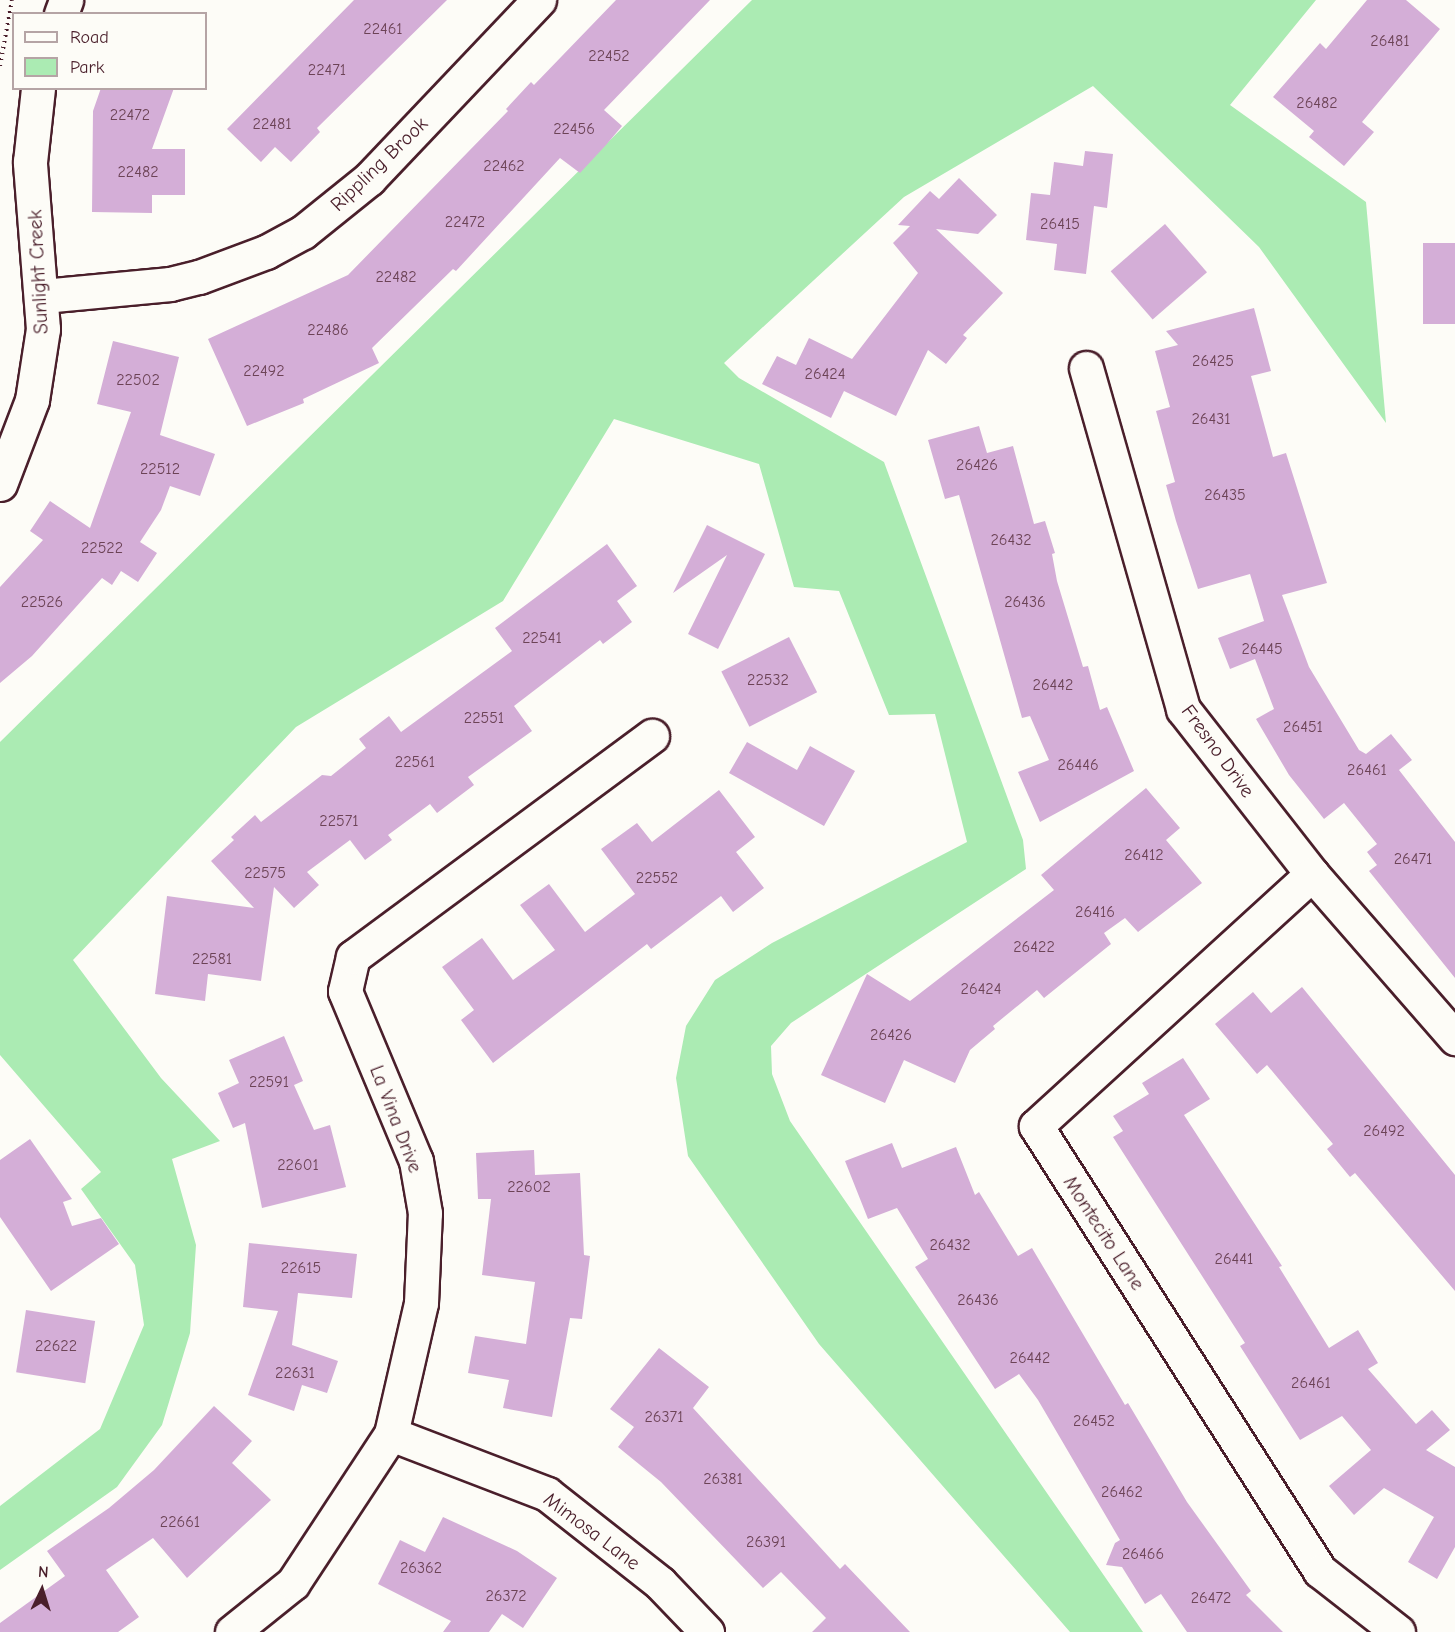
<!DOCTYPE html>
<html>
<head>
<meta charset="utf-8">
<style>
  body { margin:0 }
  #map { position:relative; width:1455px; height:1632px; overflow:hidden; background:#fdfcf7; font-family:"Comic Neue",sans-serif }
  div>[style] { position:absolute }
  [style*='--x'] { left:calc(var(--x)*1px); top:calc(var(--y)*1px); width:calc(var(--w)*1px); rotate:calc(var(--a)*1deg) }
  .green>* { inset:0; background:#abebb3 }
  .building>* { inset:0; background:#d4aed7; transform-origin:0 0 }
  .path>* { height:4px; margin-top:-2px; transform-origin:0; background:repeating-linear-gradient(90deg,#4a1f2b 0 1.5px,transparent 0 6px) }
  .roads { filter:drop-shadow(2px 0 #4a1f2b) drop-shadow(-2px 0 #4a1f2b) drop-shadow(0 2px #4a1f2b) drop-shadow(0 -2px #4a1f2b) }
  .street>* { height:33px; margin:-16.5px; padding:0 16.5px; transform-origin:16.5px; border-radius:16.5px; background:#fdfcf7 }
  span { translate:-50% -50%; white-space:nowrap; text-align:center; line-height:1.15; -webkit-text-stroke:5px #fdfcf7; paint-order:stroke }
  .number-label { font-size:16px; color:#6c4356 }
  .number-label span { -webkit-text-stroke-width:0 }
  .street-label { font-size:20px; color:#4a1f2b }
  .legend { position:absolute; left:12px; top:12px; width:195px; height:78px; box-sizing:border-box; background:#fdfcf7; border:2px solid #b5a4a5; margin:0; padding:8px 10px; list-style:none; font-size:18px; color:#4a1f2b }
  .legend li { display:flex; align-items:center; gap:12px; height:30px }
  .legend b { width:30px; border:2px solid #b5a4a5 }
  .north { position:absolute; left:12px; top:1560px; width:60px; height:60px; -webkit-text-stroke:4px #fdfcf7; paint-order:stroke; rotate:4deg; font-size:16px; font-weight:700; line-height:24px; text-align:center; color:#4a1f2b }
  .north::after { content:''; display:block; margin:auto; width:21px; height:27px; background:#4a1f2b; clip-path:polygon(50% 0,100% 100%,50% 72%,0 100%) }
</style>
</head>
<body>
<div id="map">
  <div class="green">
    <i style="clip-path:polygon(752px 0,1316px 0,1230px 105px,1366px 202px,1386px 423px,1259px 247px,1093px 86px,904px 197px,724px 363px,739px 378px,884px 462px,1023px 840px,1026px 869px,791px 1023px,771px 1046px,772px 1074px,790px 1121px,1143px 1632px,1070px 1632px,819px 1344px,688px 1156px,676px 1078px,686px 1026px,715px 980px,772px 943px,967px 842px,935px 714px,889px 715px,839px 591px,794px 587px,759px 464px,614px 419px,503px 601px,296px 727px,73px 960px,161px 1078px,220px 1141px,172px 1159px,196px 1245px,190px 1333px,162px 1425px,117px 1487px,0 1570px,0 1506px,100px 1429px,144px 1325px,135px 1265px,81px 1189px,101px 1172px,0 1055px,0 742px)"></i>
  </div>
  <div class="building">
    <i style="clip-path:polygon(354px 0,447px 0,317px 128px,320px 132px,291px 162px,275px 147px,261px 162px,227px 129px)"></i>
    <i style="clip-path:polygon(616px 0,710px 0,604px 110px,622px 126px,606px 145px,580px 173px,560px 158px,456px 271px,453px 269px,372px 348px,379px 363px,303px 399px,304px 403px,247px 426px,208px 339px,348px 275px,508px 111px,506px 109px,531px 82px,534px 85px)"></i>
    <i style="clip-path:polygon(1367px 0,1406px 0,1440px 29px,1362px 122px,1374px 132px,1344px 166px,1309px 137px,1314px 131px,1273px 97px,1320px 43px,1326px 49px)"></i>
    <i style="clip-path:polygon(101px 88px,174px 88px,152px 149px,185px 149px,185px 195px,152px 195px,152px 213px,92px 212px,93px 111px)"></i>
    <i style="clip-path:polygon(1085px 151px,1113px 154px,1107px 208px,1094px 206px,1086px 274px,1054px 270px,1057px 244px,1026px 240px,1031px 193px,1050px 195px,1054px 162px,1083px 166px)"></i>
    <i style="clip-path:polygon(959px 178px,997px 215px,978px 234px,936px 229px,1003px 293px,963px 335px,967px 338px,946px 364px,928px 350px,896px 416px,844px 391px,831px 418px,762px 384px,777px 356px,796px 365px,809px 338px,852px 359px,918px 273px,893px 243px,910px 226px,898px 225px,930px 191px,939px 199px)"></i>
    <i style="left:1165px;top:224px;width:64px;height:72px;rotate:49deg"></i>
    <i style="left:1455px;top:243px;width:81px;height:32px;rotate:90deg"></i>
    <i style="clip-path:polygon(1254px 308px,1271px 371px,1251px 376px,1273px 457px,1286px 453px,1327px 583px,1282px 595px,1309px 667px,1359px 750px,1366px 754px,1391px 734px,1412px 760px,1399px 770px,1455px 842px,1455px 978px,1369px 871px,1377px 865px,1367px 852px,1377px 844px,1344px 803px,1324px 819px,1289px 775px,1256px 719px,1274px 709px,1255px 659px,1230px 669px,1218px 638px,1264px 621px,1250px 574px,1198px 589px,1176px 521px,1166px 485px,1175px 482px,1156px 411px,1170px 407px,1155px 351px,1178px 345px,1166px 331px)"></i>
    <i style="clip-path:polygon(113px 341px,179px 357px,160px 435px,215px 454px,200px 496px,170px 486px,161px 510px,140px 542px,157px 553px,138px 582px,121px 571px,112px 585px,102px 578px,32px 656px,0 683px,0 587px,43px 540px,30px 531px,50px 501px,90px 528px,131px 412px,97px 404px)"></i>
    <i style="clip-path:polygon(979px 426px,987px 453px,1013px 446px,1034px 524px,1045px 521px,1055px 553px,1052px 554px,1057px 581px,1083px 667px,1088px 666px,1100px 710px,1107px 707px,1134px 771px,1040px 822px,1018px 772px,1049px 760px,1030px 716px,1022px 718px,959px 495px,945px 499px,928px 440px)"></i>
    <i style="clip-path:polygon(707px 525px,765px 554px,718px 649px,688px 634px,727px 555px,673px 593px)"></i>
    <i style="clip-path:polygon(607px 544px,637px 586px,617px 601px,632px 622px,603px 644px,600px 640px,514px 706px,532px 731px,468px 777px,474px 785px,437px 813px,430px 804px,388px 835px,392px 840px,365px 860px,350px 840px,307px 872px,319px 885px,294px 908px,274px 887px,261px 981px,208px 974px,205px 1001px,155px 994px,167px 896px,254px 908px,211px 861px,234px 840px,231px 837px,255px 815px,261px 822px,322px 775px,331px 776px,366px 748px,359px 739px,389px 716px,401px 732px,512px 651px,495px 628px)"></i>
    <i style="left:789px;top:637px;width:62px;height:76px;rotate:63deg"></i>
    <i style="clip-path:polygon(747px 742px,797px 770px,810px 746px,855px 771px,824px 826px,729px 773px)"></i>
    <i style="clip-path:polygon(1146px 788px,1180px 828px,1166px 840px,1202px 883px,1138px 932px,1125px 918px,1104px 933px,1111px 944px,1044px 998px,1037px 990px,993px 1026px,995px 1029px,970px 1050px,955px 1083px,904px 1060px,885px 1103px,821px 1075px,867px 974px,910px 1001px,1054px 890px,1041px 875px)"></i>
    <i style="clip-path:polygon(719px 790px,755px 837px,736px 852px,764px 888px,733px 912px,721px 896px,651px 949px,647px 944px,493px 1063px,461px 1020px,474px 1010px,442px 967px,482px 938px,513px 980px,555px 950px,520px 905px,549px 884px,585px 932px,635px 894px,601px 849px,637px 823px,652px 842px)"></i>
    <i style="clip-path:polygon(1302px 987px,1455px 1175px,1455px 1291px,1355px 1173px,1350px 1177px,1327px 1149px,1333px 1144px,1267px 1065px,1257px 1074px,1215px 1024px,1253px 992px,1271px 1013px)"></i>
    <i style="clip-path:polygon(284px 1036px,303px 1081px,294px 1085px,314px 1130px,330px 1125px,346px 1187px,262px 1208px,245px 1123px,233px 1128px,218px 1093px,239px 1083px,229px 1060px)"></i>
    <i style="clip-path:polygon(1183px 1058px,1210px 1099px,1184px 1115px,1282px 1266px,1279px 1267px,1329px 1348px,1358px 1330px,1378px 1363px,1368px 1369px,1416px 1424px,1432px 1410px,1450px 1430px,1426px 1450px,1455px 1467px,1455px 1547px,1437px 1579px,1408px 1562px,1434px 1517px,1384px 1488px,1354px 1515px,1329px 1486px,1371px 1450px,1342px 1416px,1300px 1440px,1240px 1346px,1245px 1343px,1113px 1137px,1123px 1131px,1113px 1116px,1149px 1094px,1142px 1083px)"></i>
    <i style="clip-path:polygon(30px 1139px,72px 1199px,63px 1202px,72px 1226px,101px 1218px,119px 1244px,51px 1291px,0 1217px,0 1160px)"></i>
    <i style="clip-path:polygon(892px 1143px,902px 1168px,956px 1147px,975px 1195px,979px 1192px,1018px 1256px,1032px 1248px,1125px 1405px,1128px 1403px,1187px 1502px,1251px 1591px,1246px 1595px,1283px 1632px,1187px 1632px,1161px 1594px,1145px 1604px,1122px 1567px,1106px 1565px,1115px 1543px,1120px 1540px,1038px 1400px,1019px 1374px,995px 1389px,915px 1267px,928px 1259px,897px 1208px,868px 1219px,845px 1161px)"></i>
    <i style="clip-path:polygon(534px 1150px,535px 1175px,580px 1173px,584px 1255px,590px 1256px,582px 1319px,570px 1318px,552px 1417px,503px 1408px,509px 1380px,468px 1373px,475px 1336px,526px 1344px,535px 1282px,482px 1275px,491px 1199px,478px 1199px,476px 1153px)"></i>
    <i style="clip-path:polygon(249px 1243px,357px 1254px,352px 1298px,298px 1293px,292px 1345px,338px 1361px,327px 1393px,302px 1385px,294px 1411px,248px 1395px,278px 1311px,243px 1307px)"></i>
    <i style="left:26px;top:1310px;width:70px;height:63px;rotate:9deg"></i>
    <i style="clip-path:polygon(659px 1348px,709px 1387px,693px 1408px,840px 1569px,845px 1564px,910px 1632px,812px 1632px,826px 1618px,781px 1572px,763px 1588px,661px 1482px,618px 1447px,634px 1427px,610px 1409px)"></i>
    <i style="clip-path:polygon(214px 1406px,252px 1441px,232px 1463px,271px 1500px,187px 1578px,153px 1538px,106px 1570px,139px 1617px,118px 1632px,0 1632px,0 1623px,65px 1576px,47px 1551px,109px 1508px,154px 1470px)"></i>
    <i style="clip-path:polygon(443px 1517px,517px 1551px,557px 1578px,523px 1628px,502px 1614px,489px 1632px,443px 1632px,451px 1621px,378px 1584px,400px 1540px,425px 1552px)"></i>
  </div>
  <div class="path">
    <i style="--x:0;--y:66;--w:67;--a:-79.7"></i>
  </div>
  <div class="roads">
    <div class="street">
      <i style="--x:61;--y:14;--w:15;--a:-70"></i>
      <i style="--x:43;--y:296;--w:128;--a:-5.4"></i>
      <i style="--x:170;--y:284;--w:30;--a:-14"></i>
      <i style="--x:199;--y:277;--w:72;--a:-20.5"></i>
      <i style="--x:266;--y:252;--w:42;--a:-28.4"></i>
      <i style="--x:303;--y:232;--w:85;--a:-38.8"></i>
      <i style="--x:369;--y:179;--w:247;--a:-46.5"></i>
      <i style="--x:1086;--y:368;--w:355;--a:74.1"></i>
      <i style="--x:1183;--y:709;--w:209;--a:52"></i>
      <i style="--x:1312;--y:874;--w:218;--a:48.9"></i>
      <i style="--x:0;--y:484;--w:90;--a:-69.1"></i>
      <i style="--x:32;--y:400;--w:72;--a:-81.2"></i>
      <i style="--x:43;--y:329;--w:168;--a:-94.5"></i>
      <i style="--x:30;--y:162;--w:74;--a:-83.8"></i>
      <i style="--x:1312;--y:874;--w:374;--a:137.6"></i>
      <i style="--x:1036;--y:1126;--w:528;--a:57.45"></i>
      <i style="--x:1320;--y:1571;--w:99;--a:38"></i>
      <i style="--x:391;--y:1434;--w:167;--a:21"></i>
      <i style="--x:547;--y:1494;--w:144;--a:38.2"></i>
      <i style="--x:660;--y:1583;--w:68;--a:46.2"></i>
      <i style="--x:232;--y:1632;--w:78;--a:-38.8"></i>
      <i style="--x:293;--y:1583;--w:178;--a:-56.7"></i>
      <i style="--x:391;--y:1434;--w:134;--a:-77.1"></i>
      <i style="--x:421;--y:1303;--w:90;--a:-87.5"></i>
      <i style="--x:425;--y:1213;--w:53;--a:-99.8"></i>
      <i style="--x:416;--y:1161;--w:184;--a:-112.7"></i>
      <i style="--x:345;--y:991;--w:35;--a:-77"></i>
      <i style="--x:353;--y:957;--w:372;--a:-36.5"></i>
    </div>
  </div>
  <div class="number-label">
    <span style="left:383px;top:29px">22461</span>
    <span style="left:1390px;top:41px">26481</span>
    <span style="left:609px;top:56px">22452</span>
    <span style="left:327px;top:70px">22471</span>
    <span style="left:1317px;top:103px">26482</span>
    <span style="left:130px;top:115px">22472</span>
    <span style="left:272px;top:124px">22481</span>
    <span style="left:574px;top:129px">22456</span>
    <span style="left:504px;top:166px">22462</span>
    <span style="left:138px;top:172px">22482</span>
    <span style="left:465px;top:222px">22472</span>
    <span style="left:1060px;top:224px">26415</span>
    <span style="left:396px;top:277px">22482</span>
    <span style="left:328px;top:330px">22486</span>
    <span style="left:1213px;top:361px">26425</span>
    <span style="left:264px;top:371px">22492</span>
    <span style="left:825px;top:374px">26424</span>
    <span style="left:138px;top:380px">22502</span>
    <span style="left:1211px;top:419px">26431</span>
    <span style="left:977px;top:465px">26426</span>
    <span style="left:160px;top:469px">22512</span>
    <span style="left:1225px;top:495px">26435</span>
    <span style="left:1011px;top:540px">26432</span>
    <span style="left:102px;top:548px">22522</span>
    <span style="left:42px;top:602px">22526</span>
    <span style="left:1025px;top:602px">26436</span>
    <span style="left:542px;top:638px">22541</span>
    <span style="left:1262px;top:649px">26445</span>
    <span style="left:768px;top:680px">22532</span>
    <span style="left:1053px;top:685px">26442</span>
    <span style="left:484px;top:718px">22551</span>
    <span style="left:1303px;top:727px">26451</span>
    <span style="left:415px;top:762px">22561</span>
    <span style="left:1078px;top:765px">26446</span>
    <span style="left:1367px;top:770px">26461</span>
    <span style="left:339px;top:821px">22571</span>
    <span style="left:1144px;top:855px">26412</span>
    <span style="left:1413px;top:859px">26471</span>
    <span style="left:265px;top:873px">22575</span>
    <span style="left:657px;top:878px">22552</span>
    <span style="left:1095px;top:912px">26416</span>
    <span style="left:1034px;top:947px">26422</span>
    <span style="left:212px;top:959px">22581</span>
    <span style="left:981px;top:989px">26424</span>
    <span style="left:891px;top:1035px">26426</span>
    <span style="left:269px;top:1082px">22591</span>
    <span style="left:1384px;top:1131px">26492</span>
    <span style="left:298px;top:1165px">22601</span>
    <span style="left:529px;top:1187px">22602</span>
    <span style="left:950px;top:1245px">26432</span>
    <span style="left:1234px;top:1259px">26441</span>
    <span style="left:301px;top:1268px">22615</span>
    <span style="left:978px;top:1300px">26436</span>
    <span style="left:56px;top:1346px">22622</span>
    <span style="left:1030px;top:1358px">26442</span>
    <span style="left:295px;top:1373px">22631</span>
    <span style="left:1311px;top:1383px">26461</span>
    <span style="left:664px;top:1417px">26371</span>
    <span style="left:1094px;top:1421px">26452</span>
    <span style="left:723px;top:1479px">26381</span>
    <span style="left:1122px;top:1492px">26462</span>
    <span style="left:180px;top:1522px">22661</span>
    <span style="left:766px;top:1542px">26391</span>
    <span style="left:1143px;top:1554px">26466</span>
    <span style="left:421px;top:1568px">26362</span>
    <span style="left:506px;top:1596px">26372</span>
    <span style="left:1211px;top:1598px">26472</span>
  </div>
  <div class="street-label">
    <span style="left:379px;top:164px;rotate:-44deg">Rippling Brook</span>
    <span style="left:38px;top:272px;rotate:-93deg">Sunlight Creek</span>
    <span style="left:1218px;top:751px;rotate:54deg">Fresno Drive</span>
    <span style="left:396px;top:1119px;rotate:69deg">La Vina Drive</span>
    <span style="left:1104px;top:1233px;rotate:57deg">Montecito Lane</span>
    <span style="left:592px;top:1531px;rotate:37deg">Mimosa Lane</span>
  </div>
  <ul class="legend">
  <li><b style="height:8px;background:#fdfcf7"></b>Road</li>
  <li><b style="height:16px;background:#abebb3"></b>Park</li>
  </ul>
  <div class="north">N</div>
</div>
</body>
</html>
